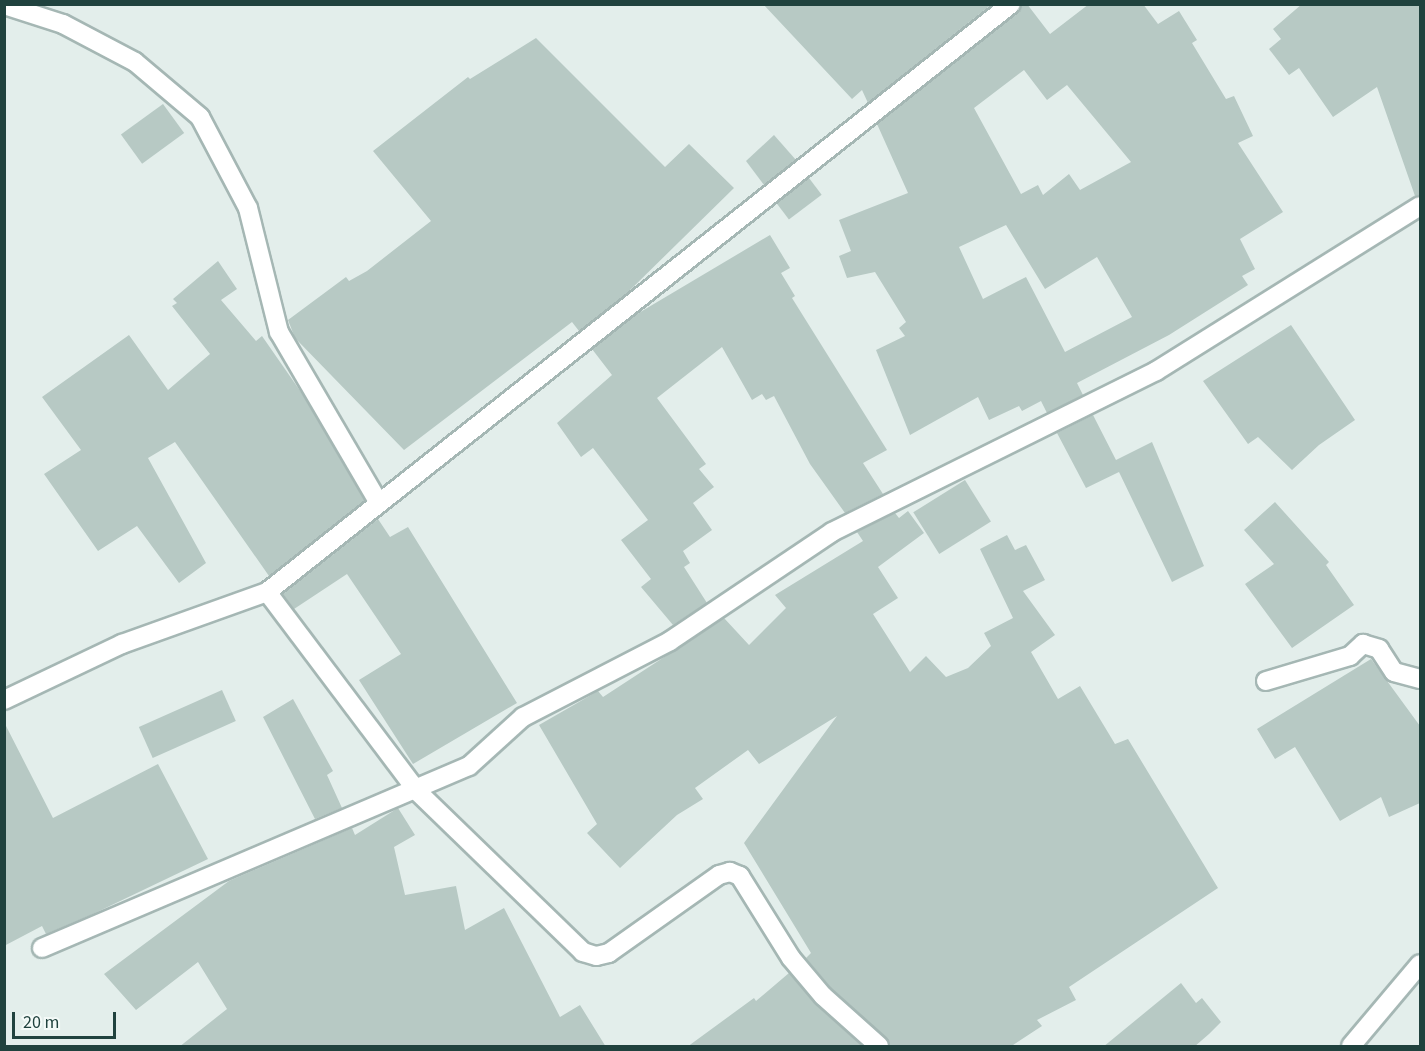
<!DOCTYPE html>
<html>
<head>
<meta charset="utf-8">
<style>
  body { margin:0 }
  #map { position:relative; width:1425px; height:1051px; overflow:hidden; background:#e3eeeb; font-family:"Source Sans 3",sans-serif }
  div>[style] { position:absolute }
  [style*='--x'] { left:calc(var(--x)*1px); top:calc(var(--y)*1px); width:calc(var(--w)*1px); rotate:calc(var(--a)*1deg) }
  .building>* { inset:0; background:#b7c9c4; transform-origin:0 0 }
  .roads { filter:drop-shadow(2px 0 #a5b7b4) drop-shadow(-2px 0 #a5b7b4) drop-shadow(0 2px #a5b7b4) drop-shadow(0 -2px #a5b7b4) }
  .minor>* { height:18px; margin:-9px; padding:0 9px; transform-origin:9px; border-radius:9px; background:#fff }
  span { translate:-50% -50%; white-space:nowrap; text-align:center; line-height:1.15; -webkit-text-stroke:6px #f4faf8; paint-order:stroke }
  .frame { position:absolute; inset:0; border:6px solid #20423e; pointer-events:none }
  .scale { position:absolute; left:12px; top:1012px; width:104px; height:27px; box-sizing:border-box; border:3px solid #20423e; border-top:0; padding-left:8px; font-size:18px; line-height:21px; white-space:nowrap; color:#20423e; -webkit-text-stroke:4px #f4faf8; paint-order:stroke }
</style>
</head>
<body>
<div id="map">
  <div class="building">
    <i style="clip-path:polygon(763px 4px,992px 4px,868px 103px,862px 90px,852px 99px)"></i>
    <i style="clip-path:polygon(evenodd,1022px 4px,1027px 4px,1050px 34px,1089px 4px,1143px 4px,1158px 24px,1179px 11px,1197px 40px,1192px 43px,1226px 99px,1234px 96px,1253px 136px,1238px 143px,1283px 212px,1240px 239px,1255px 269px,1242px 276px,1248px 285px,1169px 335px,1077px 383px,1083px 395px,1047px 413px,1041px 401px,1022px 411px,1019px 406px,989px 420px,978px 397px,910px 435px,876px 350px,905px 336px,899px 328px,906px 322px,875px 272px,847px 278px,839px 256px,851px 251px,839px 220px,908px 193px,877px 124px,1018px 13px,1022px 4px,1024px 70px,1047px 100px,1067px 85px,1131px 162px,1080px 190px,1069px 174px,1043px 195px,1038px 185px,1021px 194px,974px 108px,1024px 70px,1022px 4px,1006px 225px,1045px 289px,1097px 257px,1132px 317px,1065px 352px,1026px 277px,983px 299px,959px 247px,1006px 225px)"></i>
    <i style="clip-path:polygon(1302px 4px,1420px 4px,1420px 195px,1415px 196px,1377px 87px,1333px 117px,1299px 68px,1289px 75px,1269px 49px,1281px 39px,1273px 29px)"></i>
    <i style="clip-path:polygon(536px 38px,665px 167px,689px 144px,734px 188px,624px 296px,579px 331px,572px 322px,404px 450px,295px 338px,288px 320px,346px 277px,349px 281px,367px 271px,431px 221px,373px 151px,468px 77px,470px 79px)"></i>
    <i style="left:163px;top:104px;width:36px;height:52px;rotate:54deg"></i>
    <i style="clip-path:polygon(774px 135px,796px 160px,764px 185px,746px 161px)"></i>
    <i style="left:809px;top:178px;width:21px;height:41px;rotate:53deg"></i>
    <i style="clip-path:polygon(770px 235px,790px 268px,781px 273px,795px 296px,792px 298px,887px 450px,863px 463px,883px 494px,845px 513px,810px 464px,774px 396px,766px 400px,762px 394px,752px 400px,722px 347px,657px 398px,706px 464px,699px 469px,714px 487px,693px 503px,712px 530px,683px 551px,690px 563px,684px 567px,707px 603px,673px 625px,641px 587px,651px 579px,621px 540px,648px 520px,593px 448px,581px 457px,557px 423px,612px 375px,592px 349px,637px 314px)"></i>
    <i style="clip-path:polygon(218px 261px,237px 289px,221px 300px,256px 341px,262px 336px,303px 395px,365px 501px,269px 576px,175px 442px,148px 458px,206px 563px,179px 583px,137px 526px,98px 551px,44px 474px,81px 450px,42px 397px,129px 335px,168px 390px,210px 354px,172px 306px,177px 303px,173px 299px)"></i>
    <i style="clip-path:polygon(1291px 325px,1355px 420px,1319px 445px,1292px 470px,1258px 437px,1248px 444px,1203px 381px)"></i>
    <i style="clip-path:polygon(1093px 415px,1116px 460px,1152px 442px,1204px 566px,1172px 582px,1119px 472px,1086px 488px,1057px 433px)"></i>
    <i style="left:965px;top:480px;width:49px;height:61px;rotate:58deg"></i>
    <i style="clip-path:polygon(1275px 502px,1329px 562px,1326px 565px,1354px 605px,1292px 648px,1245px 584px,1274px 564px,1244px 530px)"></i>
    <i style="clip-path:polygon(908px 511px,924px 533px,878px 567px,898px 598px,873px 614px,910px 672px,926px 656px,946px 677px,968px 668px,991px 646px,984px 633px,1013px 618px,980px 549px,1007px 535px,1015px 550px,1026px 545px,1045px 580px,1023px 591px,1055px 635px,1031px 652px,1058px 699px,1080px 686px,1115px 744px,1128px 739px,1218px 888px,1069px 987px,1076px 1000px,1037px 1020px,1042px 1026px,1010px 1047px,890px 1047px,886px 1038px,831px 988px,806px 958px,811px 953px,744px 843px,837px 716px,759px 764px,748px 750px,695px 788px,703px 799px,677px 815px,620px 868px,587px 833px,597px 824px,539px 725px,598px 691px,603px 697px,724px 618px,749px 645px,786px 608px,775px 595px,863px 541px,857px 532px,895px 513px,899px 518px)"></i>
    <i style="clip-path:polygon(378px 519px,390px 537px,408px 527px,517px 703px,413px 764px,359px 680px,401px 654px,347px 574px,294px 609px,283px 594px)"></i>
    <i style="clip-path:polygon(1371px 659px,1420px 726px,1420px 803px,1389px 817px,1381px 797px,1340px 821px,1295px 747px,1275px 759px,1257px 729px)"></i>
    <i style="left:222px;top:690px;width:34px;height:91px;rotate:66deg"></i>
    <i style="clip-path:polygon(293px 699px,333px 771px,327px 775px,342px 808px,315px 819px,263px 717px)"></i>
    <i style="clip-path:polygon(4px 722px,53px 818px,158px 764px,208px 859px,93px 914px,46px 934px,42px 926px,4px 946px)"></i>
    <i style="clip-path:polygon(398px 808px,415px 835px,394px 847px,405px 895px,456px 886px,465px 930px,504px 908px,560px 1017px,580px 1005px,606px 1047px,179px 1047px,227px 1009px,198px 962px,136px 1010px,104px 974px,229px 881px,352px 828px,355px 835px)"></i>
    <i style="clip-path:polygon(789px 973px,815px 1004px,863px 1047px,687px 1047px,754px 998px,756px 1001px)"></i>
    <i style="clip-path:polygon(1181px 983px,1196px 1003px,1202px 998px,1221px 1022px,1209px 1034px,1194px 1047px,1103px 1047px)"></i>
  </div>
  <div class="roads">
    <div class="minor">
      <i style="--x:4;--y:5;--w:62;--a:17.9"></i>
      <i style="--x:63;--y:24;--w:81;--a:27.8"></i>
      <i style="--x:135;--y:62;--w:85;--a:40.2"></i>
      <i style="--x:200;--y:117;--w:103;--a:62.2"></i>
      <i style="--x:248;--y:208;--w:128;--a:76"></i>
      <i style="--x:279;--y:332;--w:198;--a:59.7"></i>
      <i style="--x:1266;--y:681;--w:88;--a:-16.6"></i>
      <i style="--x:1350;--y:656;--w:18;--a:-43"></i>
      <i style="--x:1363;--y:644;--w:17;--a:17"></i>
      <i style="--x:1379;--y:649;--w:27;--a:57"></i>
      <i style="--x:1394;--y:672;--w:27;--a:15"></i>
      <i style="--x:4;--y:700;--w:131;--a:-25.4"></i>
      <i style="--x:122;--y:644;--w:154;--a:-19.7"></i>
      <i style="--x:42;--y:948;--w:464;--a:-23.1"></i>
      <i style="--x:469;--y:766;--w:73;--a:-42.2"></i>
      <i style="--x:523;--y:717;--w:165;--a:-27.3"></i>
      <i style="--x:670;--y:641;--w:195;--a:-33.9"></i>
      <i style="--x:832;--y:532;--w:362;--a:-26.4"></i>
      <i style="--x:1156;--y:371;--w:311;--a:-32"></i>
      <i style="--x:879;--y:1046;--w:75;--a:-138.2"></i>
      <i style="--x:823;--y:996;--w:50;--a:-130.1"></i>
      <i style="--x:791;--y:958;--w:97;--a:-121.9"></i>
      <i style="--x:740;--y:876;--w:11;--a:-158"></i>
      <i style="--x:730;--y:872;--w:11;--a:165"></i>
      <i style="--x:719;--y:875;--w:135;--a:144.7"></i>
      <i style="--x:609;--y:953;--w:13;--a:167"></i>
      <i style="--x:596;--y:956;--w:14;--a:-163"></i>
      <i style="--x:583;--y:952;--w:231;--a:-135.9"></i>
      <i style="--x:417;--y:791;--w:249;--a:-127"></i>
      <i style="--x:267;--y:592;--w:948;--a:-38.32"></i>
      <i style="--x:1351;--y:1046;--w:107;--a:-49.9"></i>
    </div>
  </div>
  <div class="frame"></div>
  <div class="scale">20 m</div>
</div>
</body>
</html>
